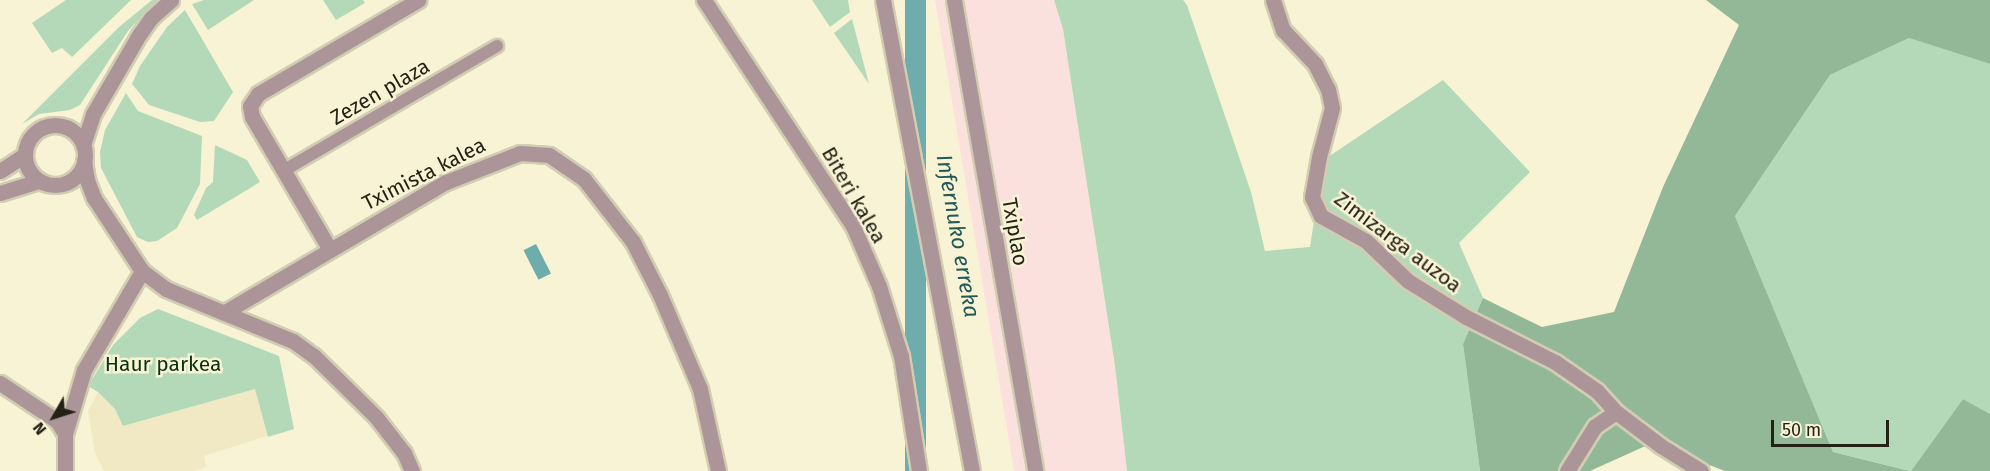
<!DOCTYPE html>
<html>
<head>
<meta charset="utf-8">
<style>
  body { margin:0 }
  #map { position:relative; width:1990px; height:471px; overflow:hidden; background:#f8f3d4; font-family:"Fira Sans",sans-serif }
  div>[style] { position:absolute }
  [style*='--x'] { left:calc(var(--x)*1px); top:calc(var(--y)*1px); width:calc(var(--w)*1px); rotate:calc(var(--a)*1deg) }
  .industrial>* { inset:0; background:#fbe1dd }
  .built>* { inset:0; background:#f0e9c3 }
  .green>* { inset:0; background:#b3d9b8 }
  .forest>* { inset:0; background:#92b897 }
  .water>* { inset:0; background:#6facac; transform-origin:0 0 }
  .roads { filter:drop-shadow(2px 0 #d2cdb2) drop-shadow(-2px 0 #d2cdb2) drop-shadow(0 2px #d2cdb2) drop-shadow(0 -2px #d2cdb2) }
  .pedestrian>* { height:12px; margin:-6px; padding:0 6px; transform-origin:6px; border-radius:6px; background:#ac9599 }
  .minor>* { height:15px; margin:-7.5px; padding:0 7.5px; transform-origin:7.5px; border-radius:7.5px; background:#ac9599 }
  .tertiary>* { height:15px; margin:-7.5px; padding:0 7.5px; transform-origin:7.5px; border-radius:7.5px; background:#ac9599 }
  .tertiary>.ring { margin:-7.5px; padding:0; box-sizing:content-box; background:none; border:15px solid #ac9599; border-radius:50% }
  span { translate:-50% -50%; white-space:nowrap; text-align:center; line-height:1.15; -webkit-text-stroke:5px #f8f3d4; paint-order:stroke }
  .street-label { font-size:21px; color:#242216 }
  .park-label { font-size:21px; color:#063313 }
  .water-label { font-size:22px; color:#235858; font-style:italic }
  .north { position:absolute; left:24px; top:387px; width:60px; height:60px; -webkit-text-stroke:4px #f8f3d4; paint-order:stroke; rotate:231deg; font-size:16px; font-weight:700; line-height:24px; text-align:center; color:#242216 }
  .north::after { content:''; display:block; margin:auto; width:21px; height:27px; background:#242216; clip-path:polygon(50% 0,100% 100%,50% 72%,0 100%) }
  .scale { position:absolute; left:1771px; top:420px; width:118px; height:27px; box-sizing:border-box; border:3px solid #242216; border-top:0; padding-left:8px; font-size:18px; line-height:21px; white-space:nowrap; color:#242216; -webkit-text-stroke:4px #f8f3d4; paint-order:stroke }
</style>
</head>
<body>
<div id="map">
  <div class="industrial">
    <i style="clip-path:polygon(935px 0,1054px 0,1063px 29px,1115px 366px,1127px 471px,1014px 471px)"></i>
  </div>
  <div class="built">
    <i style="clip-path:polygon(255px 389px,270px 435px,204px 456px,206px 467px,194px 471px,104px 471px,95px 453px,88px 411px,98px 392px,115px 409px,123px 426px)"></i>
  </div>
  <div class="green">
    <i style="clip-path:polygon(66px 0,131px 0,72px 57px,62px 48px,52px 53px,32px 23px)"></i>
    <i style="clip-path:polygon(152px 0,157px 0,128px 31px,80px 105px,70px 110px,39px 114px,22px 124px,119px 27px)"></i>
    <i style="clip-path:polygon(204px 0,254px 0,208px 30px,192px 4px)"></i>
    <i style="clip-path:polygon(323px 0,363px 0,365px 3px,336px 20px)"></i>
    <i style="clip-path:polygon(812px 0,848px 0,850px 12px,830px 27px)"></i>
    <i style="clip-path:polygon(1054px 0,1183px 0,1187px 5px,1251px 192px,1265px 251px,1310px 247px,1319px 189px,1328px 157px,1443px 80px,1530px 172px,1459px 243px,1483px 298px,1463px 344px,1480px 471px,1127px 471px,1115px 366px,1063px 29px)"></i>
    <i style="clip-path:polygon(185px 10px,233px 92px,214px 121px,200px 122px,149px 105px,132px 84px,140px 66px,167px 27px)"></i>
    <i style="clip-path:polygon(852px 19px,869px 84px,834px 33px)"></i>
    <i style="clip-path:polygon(1909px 38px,1990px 64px,1990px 414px,1963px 399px,1911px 471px,1833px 452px,1735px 216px,1830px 75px)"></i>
    <i style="clip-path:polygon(126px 93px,138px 111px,202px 136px,200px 184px,177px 228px,157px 241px,148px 242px,137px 237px,101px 168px,100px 152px,105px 130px)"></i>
    <i style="clip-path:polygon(215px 145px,247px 160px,260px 182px,197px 220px,194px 215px,206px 188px,213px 182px)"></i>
    <i style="clip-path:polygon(158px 309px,279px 356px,294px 429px,268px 437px,255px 389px,123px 426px,115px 409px,98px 392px,88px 386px,113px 345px,140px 318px)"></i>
  </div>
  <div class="forest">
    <i style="clip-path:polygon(1706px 0,1990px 0,1990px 64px,1909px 38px,1830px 75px,1735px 216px,1833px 452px,1910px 471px,1725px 471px,1652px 443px,1590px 471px,1480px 471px,1463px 344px,1483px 298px,1542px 327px,1614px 312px,1663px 187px,1739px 25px)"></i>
    <i style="clip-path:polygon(1963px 399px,1990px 414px,1990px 471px,1911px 471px)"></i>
  </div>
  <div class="water">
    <i style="left:905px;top:0;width:21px;height:479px"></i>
    <i style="left:536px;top:244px;width:33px;height:14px;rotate:63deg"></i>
  </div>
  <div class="roads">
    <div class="pedestrian">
      <i style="--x:283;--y:171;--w:248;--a:-30.3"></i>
    </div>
    <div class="minor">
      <i style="--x:704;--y:0;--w:271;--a:56.6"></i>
      <i style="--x:853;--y:226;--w:65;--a:66.6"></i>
      <i style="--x:879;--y:286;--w:73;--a:72.6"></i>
      <i style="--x:901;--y:356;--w:116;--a:81.1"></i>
      <i style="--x:954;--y:0;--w:478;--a:80.2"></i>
      <i style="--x:1273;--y:0;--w:32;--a:72"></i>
      <i style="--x:1283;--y:30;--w:47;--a:46.7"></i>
      <i style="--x:1315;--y:64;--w:28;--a:63"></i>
      <i style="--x:1328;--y:89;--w:19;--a:78"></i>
      <i style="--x:1332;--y:108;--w:51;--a:104.9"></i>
      <i style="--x:1319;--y:157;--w:41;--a:99.9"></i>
      <i style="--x:1312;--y:197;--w:21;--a:65"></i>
      <i style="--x:1321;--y:216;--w:51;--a:29.1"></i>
      <i style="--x:1366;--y:241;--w:58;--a:43.6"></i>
      <i style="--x:1408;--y:281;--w:68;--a:31.8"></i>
      <i style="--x:1466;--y:317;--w:100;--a:26.8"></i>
      <i style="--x:1555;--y:362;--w:51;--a:34.6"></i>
      <i style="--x:1597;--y:391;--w:28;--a:48"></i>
      <i style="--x:1616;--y:412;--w:25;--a:146"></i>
      <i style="--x:1595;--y:426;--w:53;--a:121.9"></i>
      <i style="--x:329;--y:248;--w:152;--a:-120.4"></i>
      <i style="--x:252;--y:117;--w:11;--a:-100"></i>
      <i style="--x:250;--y:106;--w:14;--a:-56"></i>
      <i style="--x:258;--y:94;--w:186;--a:-30.4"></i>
      <i style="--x:225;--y:312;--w:256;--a:-30.5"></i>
      <i style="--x:446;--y:182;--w:79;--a:-21.4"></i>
      <i style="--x:520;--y:153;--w:29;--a:4"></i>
      <i style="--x:549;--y:155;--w:42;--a:34.4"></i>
      <i style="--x:584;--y:179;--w:80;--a:52.1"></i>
      <i style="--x:633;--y:242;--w:59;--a:63"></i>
      <i style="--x:660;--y:295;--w:102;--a:66.9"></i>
      <i style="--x:700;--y:389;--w:84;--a:77.6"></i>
      <i style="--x:0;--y:383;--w:69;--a:33.7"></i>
      <i style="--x:57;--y:421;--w:15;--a:58"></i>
      <i style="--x:1616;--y:412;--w:56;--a:37.1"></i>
      <i style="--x:1661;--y:446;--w:47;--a:32"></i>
      <i style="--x:65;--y:471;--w:37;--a:-90"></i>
      <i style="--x:65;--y:434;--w:67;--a:-73.5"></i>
      <i style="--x:84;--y:370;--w:115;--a:-59.6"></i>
    </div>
    <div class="tertiary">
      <i style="--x:883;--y:0;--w:479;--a:79.3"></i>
      <i class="ring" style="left:25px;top:125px;width:45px;height:45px"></i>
      <i style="--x:83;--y:145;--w:33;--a:-72"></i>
      <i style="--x:93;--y:114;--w:91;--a:-59.8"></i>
      <i style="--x:139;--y:35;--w:21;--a:-55"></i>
      <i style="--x:151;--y:18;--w:27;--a:-42"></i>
      <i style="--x:84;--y:161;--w:19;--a:81"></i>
      <i style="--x:87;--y:180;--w:19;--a:69"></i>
      <i style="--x:94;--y:198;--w:87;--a:56.7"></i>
      <i style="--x:142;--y:271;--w:30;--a:37"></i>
      <i style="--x:166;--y:289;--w:137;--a:22.3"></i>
      <i style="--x:293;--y:341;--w:26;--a:36"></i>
      <i style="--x:314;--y:356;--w:87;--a:44.5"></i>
      <i style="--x:376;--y:417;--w:46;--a:52.1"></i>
      <i style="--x:404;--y:453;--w:20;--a:66"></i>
      <i style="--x:0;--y:171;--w:30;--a:-33"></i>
      <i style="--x:0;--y:193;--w:41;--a:-17.1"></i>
    </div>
  </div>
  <div class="street-label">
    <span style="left:380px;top:92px;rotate:-30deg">Zezen plaza</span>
    <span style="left:424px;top:174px;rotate:-27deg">Tximista kalea</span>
    <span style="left:854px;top:195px;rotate:60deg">Biteri kalea</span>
    <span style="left:1015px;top:232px;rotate:80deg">Txiplao</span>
    <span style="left:1398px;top:242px;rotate:37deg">Zimizarga auzoa</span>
  </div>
  <div class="park-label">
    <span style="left:163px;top:364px">Haur parkea</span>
  </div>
  <div class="water-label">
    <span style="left:958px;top:236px;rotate:80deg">Infernuko erreka</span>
  </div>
  <div class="north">N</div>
  <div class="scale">50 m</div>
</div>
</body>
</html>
